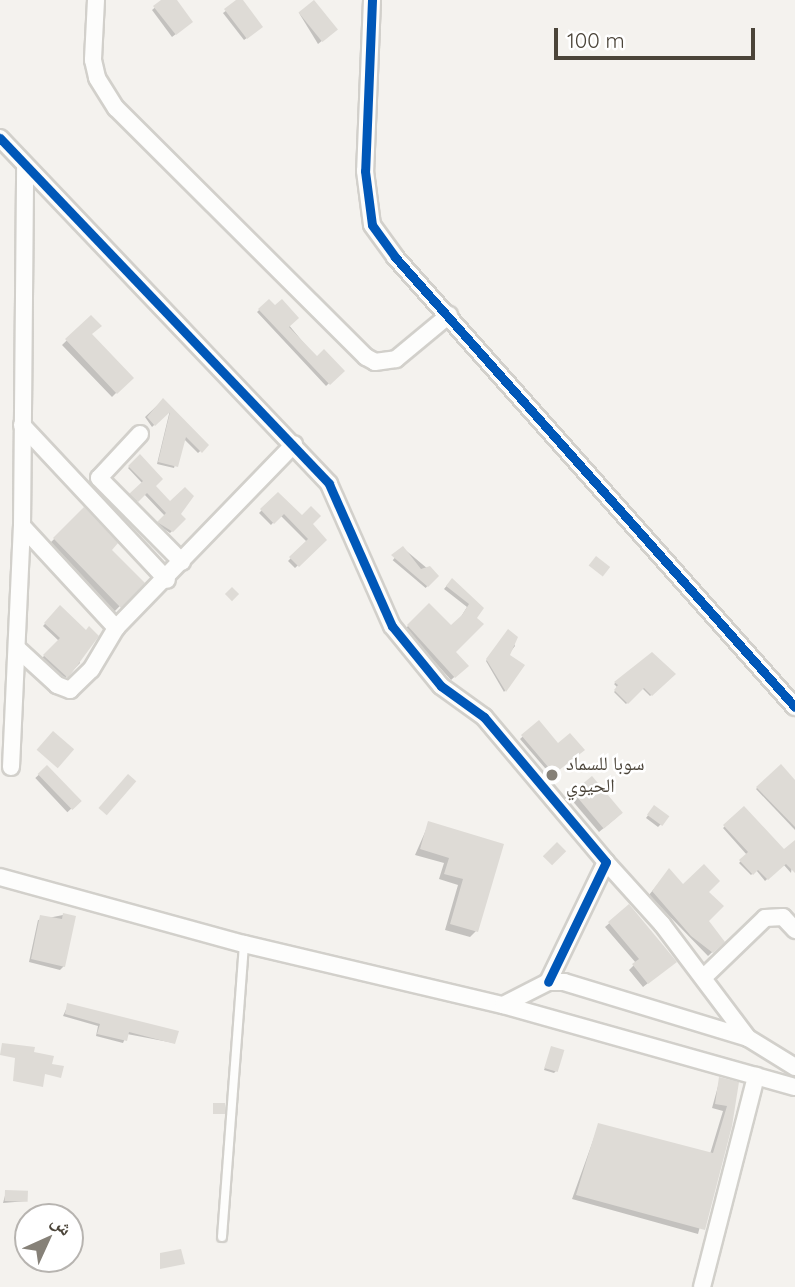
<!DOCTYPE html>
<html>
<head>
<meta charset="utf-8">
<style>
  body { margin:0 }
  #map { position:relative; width:795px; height:1287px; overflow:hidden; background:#f4f2ee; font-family:Quicksand,"Noto Naskh Arabic",sans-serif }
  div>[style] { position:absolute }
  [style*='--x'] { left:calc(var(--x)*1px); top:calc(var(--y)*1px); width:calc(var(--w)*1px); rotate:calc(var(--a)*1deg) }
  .shadow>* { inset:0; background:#0003; transform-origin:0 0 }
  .building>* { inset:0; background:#dedbd6; transform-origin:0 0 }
  .roads { filter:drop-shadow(2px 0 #d2d0cb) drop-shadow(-2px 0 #d2d0cb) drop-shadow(0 2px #d2d0cb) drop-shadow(0 -2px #d2d0cb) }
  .lane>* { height:8px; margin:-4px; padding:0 4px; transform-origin:4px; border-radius:4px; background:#fdfdfc }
  .street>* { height:16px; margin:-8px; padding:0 8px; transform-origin:8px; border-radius:8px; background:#fdfdfc }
  .cycleway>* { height:9px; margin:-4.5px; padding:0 4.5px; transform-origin:4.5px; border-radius:4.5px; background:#0057b8 }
  .dots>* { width:19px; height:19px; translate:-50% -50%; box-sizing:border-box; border:4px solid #fff; border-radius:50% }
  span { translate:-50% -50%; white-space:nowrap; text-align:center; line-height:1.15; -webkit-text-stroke:5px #fff; paint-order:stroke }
  .poi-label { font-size:19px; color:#4b4439 }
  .left { translate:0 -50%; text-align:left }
  .north { position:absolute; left:14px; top:1203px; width:70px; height:70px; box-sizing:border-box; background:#fff; border:2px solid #b7b4b0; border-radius:50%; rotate:45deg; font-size:19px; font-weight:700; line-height:28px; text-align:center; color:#4b4439 }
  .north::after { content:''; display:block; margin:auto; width:24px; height:32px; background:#868178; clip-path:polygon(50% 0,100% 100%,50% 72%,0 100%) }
  .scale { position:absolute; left:554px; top:28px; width:201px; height:32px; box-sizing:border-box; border:4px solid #4b4439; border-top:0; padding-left:9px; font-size:21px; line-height:24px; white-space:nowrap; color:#4b4439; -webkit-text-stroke:5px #fff; paint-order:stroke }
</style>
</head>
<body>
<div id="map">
  <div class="shadow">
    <i style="clip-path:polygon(164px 0,174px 0,189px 24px,172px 37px,152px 10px)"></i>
    <i style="clip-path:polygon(241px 0,259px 29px,244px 40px,223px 13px)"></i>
    <i style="clip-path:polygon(299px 13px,333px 32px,318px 44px)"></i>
    <i style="clip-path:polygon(269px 301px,317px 359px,342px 371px,326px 386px,257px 312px)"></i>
    <i style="clip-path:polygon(91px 317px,90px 335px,131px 378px,112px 397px,62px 345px)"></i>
    <i style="clip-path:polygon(163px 400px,207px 445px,198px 453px,183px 438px,174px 468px,157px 464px,170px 410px,152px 427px,145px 417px)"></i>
    <i style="clip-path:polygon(140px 457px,153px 486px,184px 519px,170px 533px,157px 524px,165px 516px,144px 494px,135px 503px,129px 497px,143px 484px,128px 468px)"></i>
    <i style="clip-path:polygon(278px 494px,325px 539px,295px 568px,288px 561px,307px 542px,280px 515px,271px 525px,259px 513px)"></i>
    <i style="clip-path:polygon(84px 510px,110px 550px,142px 583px,114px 612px,48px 545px)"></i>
    <i style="left:403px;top:548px;width:43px;height:16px;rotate:40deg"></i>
    <i style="clip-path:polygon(449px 583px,482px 608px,454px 652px,466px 666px,451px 680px,405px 629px,429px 605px,451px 628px,459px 620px,467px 607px,444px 589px)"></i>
    <i style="clip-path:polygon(60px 608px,80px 663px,64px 679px,42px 658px,59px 641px,43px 626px)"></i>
    <i style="clip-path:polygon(508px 631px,515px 646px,508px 655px,523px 665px,504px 692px,486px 661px)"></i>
    <i style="clip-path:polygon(652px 654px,674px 674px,650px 696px,642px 688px,626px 704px,614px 692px,618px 688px,614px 684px)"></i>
    <i style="clip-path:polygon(539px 722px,558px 745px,580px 752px,551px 775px,520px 739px)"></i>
    <i style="clip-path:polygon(781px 766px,795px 782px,795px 830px,756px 789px)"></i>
    <i style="left:47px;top:767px;width:47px;height:16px;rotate:47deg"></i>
    <i style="clip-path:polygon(592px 779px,617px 817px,599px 832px,570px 798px)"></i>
    <i style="clip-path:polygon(744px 808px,784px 851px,795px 841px,791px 873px,783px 864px,765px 881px,756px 870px,751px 875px,739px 863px,747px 855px,723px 828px)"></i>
    <i style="clip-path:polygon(652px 810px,661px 824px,658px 827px,646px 818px)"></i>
    <i style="clip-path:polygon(429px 823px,502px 845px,476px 931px,470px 937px,445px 930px,458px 885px,439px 879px,444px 863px,415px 855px)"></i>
    <i style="clip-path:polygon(666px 874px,683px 887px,707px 892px,707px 921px,723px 942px,708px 956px,649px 895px)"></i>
    <i style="clip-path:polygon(629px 906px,671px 965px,643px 987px,629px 970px,636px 963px,605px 927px)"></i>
    <i style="clip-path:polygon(63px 915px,64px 966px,60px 970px,29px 962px,38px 920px)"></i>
    <i style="clip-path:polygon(68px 1005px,174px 1043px,127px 1034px,123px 1043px,96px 1036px,98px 1026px,63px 1016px)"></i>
    <i style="clip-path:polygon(552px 1048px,557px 1070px,554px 1073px,544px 1070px)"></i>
    <i style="clip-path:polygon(720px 1079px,737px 1083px,698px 1234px,572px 1199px,599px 1124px,710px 1154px,723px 1111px,712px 1108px)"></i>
    <i style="clip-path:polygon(6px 1192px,27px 1201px,3px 1203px)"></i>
  </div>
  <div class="building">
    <i style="clip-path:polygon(161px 0,177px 0,193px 22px,176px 35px,153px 6px)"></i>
    <i style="clip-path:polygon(236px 0,243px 0,263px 27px,247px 39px,224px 9px)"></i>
    <i style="left:314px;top:0;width:38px;height:20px;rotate:51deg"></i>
    <i style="clip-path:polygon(269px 299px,275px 305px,282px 299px,299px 318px,289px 327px,317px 356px,324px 349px,345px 371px,330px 385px,258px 309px)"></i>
    <i style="clip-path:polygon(91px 315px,102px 326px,92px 334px,134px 378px,117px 394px,65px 339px)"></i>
    <i style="clip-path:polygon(163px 398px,209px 445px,202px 453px,186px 437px,178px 467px,158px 462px,170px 412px,155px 426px,147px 417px)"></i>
    <i style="clip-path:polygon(140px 454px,163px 479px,156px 486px,170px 501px,185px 487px,194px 496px,181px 514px,186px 519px,173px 532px,157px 522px,166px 513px,147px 493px,138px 502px,129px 494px,143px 481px,128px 466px)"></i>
    <i style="clip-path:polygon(278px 492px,302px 515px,311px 506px,321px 516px,313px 524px,327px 540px,299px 567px,289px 557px,308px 539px,284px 514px,274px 524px,260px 509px)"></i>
    <i style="clip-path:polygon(84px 507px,118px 543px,112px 550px,145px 583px,121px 608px,53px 538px)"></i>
    <i style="clip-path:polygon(403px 546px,421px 569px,430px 566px,439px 576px,428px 587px,391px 555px)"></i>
    <i style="left:596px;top:556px;width:18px;height:12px;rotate:38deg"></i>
    <i style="clip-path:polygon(452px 578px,484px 608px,477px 618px,484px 624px,456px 652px,469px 666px,455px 678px,407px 625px,429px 603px,451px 625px,462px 615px,469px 604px,446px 586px)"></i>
    <i style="left:232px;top:587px;width:10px;height:10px;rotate:45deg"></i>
    <i style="clip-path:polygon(60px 605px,86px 630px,89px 626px,99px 636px,68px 678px,43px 655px,60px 638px,44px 623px)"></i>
    <i style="clip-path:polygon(508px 629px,518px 637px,510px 655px,525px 665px,506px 692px,486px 659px)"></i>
    <i style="clip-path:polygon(652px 652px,676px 674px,652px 696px,644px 688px,628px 704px,614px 690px,618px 685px,614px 682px)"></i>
    <i style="clip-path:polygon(539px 720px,558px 743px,570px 733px,585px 750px,554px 774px,521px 735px)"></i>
    <i style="left:53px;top:731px;width:28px;height:25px;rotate:41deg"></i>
    <i style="clip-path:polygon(781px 764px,795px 780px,795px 827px,756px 787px)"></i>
    <i style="left:47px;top:765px;width:50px;height:13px;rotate:46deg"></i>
    <i style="left:128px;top:774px;width:11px;height:45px;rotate:41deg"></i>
    <i style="left:592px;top:776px;width:48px;height:25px;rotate:50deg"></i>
    <i style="left:654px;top:805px;width:19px;height:12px;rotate:36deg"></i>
    <i style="clip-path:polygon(744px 806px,784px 849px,795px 840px,795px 873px,786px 864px,768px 880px,758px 870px,753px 875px,739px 860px,748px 852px,723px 825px)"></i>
    <i style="clip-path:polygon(428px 821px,504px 844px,478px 932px,450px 924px,463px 879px,444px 874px,449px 858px,420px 849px)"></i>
    <i style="left:557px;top:842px;width:13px;height:20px;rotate:45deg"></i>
    <i style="clip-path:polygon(704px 864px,720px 881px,709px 892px,724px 906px,709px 921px,725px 942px,713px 953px,691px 936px,652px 891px,669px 868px,683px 884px)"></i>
    <i style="clip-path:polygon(629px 904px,677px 962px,648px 984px,632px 964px,639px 959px,608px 922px)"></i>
    <i style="clip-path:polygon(63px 913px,76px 916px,65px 967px,31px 959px,40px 915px,62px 919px)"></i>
    <i style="clip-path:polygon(67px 1003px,179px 1031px,175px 1044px,129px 1032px,127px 1041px,97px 1034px,100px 1024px,65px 1014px)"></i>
    <i style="clip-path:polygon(2px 1043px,35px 1047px,34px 1052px,54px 1056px,52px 1064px,64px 1066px,61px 1078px,45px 1074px,43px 1087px,13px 1081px,15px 1058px,0 1055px)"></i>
    <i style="left:551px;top:1046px;width:14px;height:23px;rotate:17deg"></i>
    <i style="clip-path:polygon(719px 1077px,739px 1082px,732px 1126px,705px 1230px,576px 1195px,598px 1123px,713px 1153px,727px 1106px,715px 1104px)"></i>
    <i style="left:213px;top:1103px;width:12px;height:11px"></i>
    <i style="left:5px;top:1190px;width:23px;height:11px;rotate:2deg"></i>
    <i style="clip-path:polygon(181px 1249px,185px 1264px,160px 1269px,160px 1253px)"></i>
  </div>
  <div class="roads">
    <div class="lane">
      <i style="--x:222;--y:1237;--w:294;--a:-85.7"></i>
    </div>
    <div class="street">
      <i style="--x:96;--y:0;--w:60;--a:92.9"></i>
      <i style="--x:93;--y:60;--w:18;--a:77"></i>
      <i style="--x:97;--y:78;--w:36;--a:58"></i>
      <i style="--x:116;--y:108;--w:353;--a:44.9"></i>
      <i style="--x:366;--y:357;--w:10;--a:29"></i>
      <i style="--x:375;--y:362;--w:21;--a:-8"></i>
      <i style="--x:396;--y:359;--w:69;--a:-39.7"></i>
      <i style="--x:372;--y:0;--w:171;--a:92.3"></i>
      <i style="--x:365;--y:171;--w:54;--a:82.6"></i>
      <i style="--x:372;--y:225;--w:39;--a:54"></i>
      <i style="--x:395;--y:257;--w:602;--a:48.37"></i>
      <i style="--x:0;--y:138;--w:477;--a:46.4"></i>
      <i style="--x:329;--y:484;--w:155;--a:66.1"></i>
      <i style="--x:392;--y:626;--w:77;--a:50.8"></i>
      <i style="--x:441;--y:686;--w:53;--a:35.8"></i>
      <i style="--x:484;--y:717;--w:189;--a:49.9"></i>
      <i style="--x:606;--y:862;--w:133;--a:115.8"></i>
      <i style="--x:22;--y:425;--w:212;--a:46.9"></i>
      <i style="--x:140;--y:434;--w:60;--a:133"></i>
      <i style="--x:99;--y:478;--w:118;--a:45.3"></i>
      <i style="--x:22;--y:526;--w:139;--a:47.3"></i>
      <i style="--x:19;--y:650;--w:52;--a:42.6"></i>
      <i style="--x:57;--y:685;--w:14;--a:21"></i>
      <i style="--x:70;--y:690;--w:29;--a:-44"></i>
      <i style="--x:91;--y:670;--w:49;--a:-59.2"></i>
      <i style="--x:116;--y:628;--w:256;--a:-45.9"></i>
      <i style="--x:11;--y:767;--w:241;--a:-87.4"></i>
      <i style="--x:22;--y:526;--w:361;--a:-89.5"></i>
      <i style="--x:606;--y:862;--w:84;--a:47.9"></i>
      <i style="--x:662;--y:924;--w:143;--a:53"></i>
      <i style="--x:0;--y:877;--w:253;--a:15.4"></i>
      <i style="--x:244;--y:944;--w:266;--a:13.3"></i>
      <i style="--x:503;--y:1005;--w:303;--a:15.7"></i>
      <i style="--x:704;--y:977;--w:85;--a:-44"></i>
      <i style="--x:765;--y:918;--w:18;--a:-3"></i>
      <i style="--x:783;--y:917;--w:18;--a:47"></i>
      <i style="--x:503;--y:1005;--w:51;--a:-27.1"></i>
      <i style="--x:548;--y:982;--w:16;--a:0"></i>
      <i style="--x:564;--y:982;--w:192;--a:16.9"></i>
      <i style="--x:748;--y:1038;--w:55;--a:31.7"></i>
      <i style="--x:702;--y:1287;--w:218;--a:-75.6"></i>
    </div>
  </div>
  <div class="cycleway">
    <i style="--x:372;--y:0;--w:171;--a:92.3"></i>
    <i style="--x:365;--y:171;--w:54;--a:82.6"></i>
    <i style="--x:372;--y:225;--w:39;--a:54"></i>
    <i style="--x:395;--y:257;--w:602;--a:48.37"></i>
    <i style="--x:0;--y:138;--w:477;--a:46.4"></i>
    <i style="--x:329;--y:484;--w:155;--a:66.1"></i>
    <i style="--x:392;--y:626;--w:77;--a:50.8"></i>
    <i style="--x:441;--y:686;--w:53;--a:35.8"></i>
    <i style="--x:484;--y:717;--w:189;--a:49.9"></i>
    <i style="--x:606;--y:862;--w:133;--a:115.8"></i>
  </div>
  <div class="dots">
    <i style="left:552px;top:775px;background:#868178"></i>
  </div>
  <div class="poi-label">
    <span class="left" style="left:566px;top:775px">سوبا للسماد<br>الحيوي</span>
  </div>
  <div class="north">ش</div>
  <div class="scale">100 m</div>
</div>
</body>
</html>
